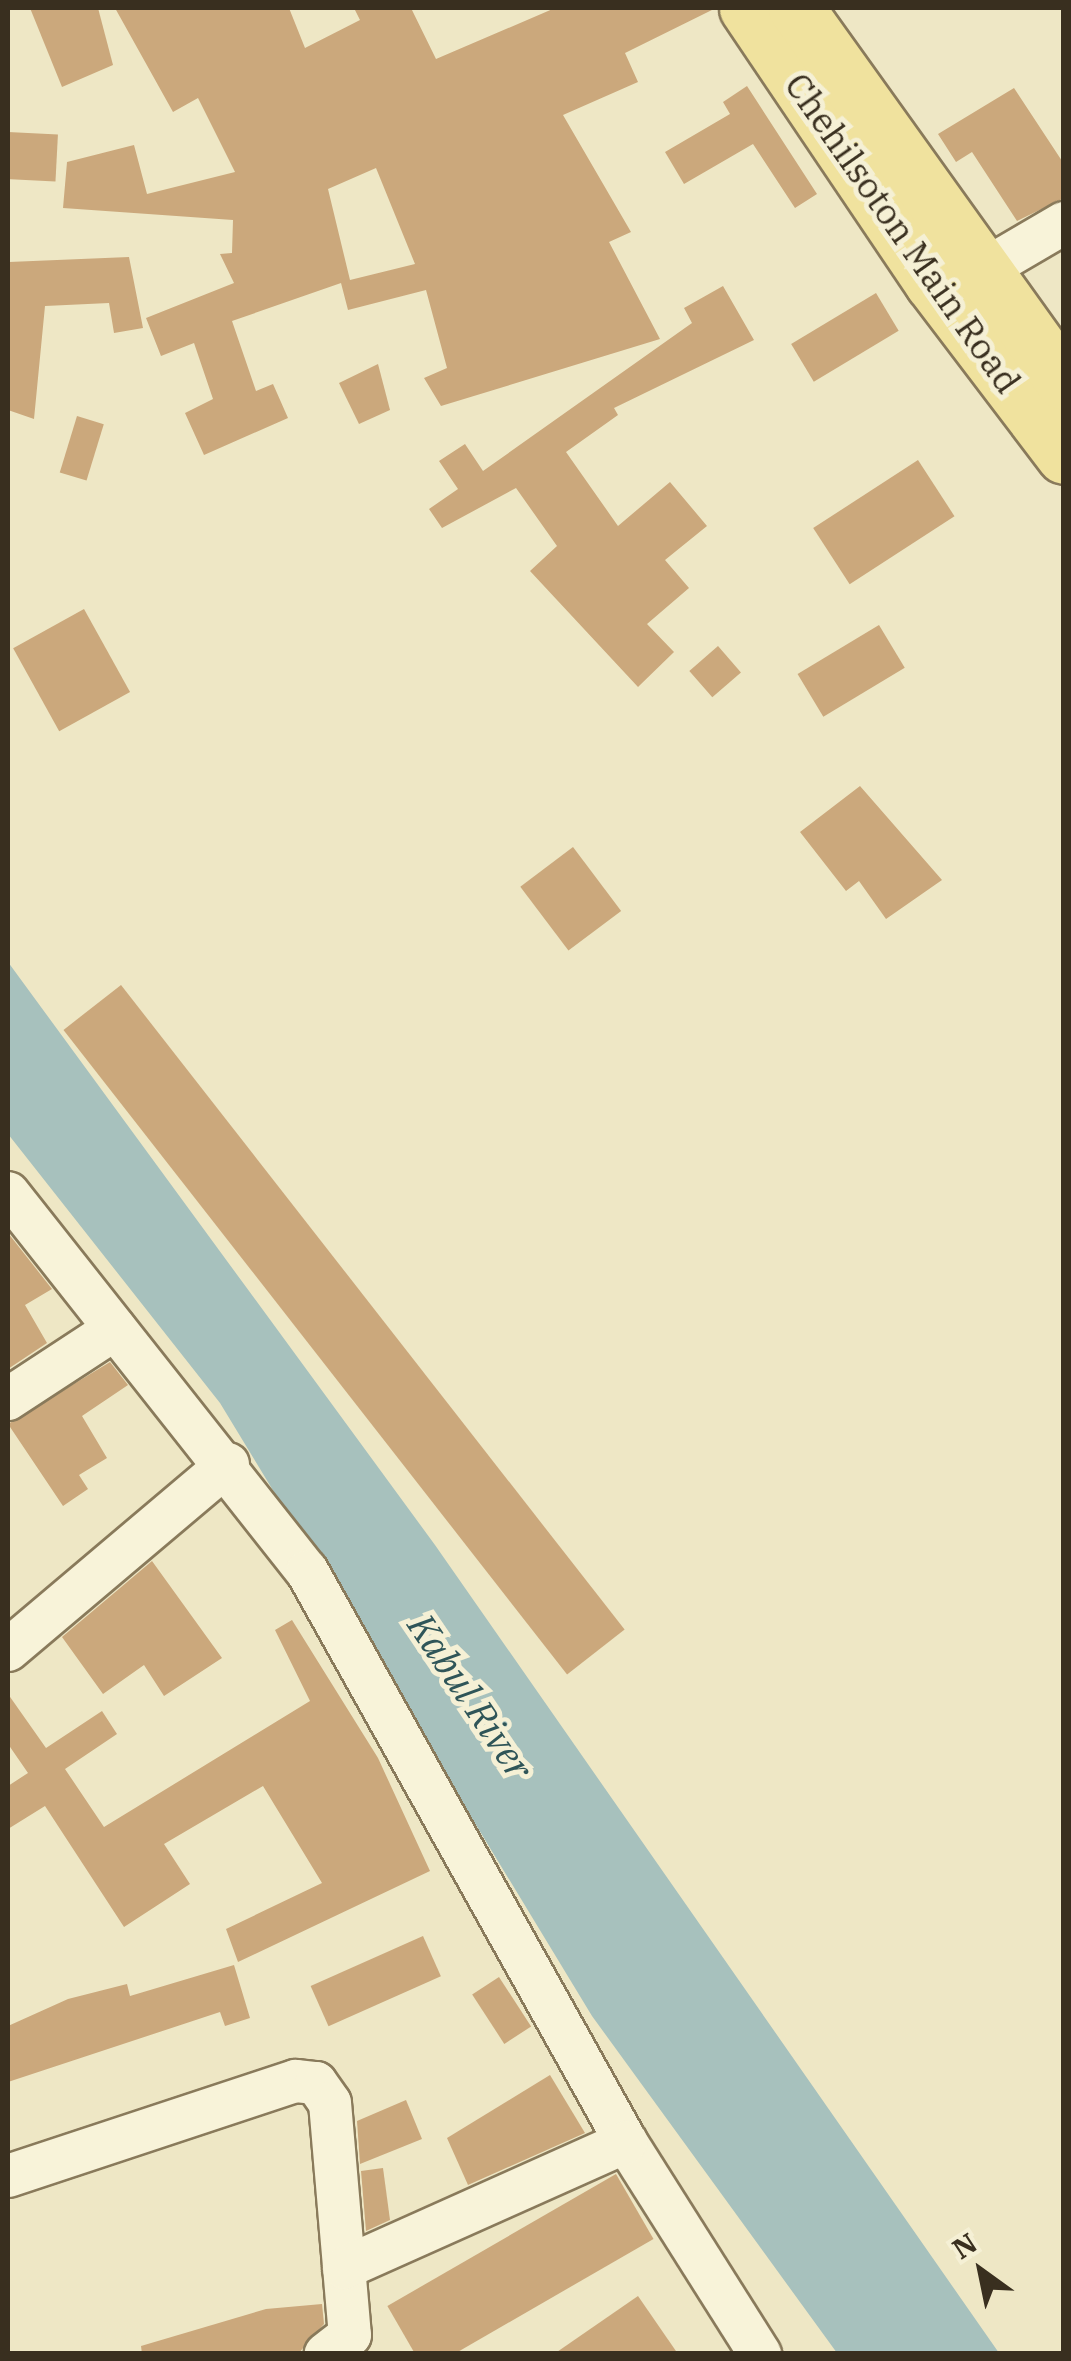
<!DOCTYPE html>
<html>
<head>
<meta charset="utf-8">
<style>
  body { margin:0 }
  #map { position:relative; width:1071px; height:2361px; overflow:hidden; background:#eee7c5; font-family:"IBM Plex Serif",serif }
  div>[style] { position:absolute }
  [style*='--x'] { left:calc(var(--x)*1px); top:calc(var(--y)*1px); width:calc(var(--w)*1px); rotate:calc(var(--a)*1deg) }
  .water>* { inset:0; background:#a7c1bd }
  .building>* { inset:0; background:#cba87c; transform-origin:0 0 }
  .roads { filter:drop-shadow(2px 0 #897a5b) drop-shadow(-2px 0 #897a5b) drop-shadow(0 2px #897a5b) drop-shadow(0 -2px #897a5b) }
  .minor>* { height:42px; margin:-21px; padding:0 21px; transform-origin:21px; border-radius:21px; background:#f8f3d9 }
  .major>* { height:55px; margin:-27.5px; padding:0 27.5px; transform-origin:27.5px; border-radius:27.5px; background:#f0e29e }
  span { translate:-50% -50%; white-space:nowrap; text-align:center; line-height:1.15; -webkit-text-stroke:10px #f5f0d5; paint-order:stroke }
  .street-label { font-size:35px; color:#392f1f }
  .water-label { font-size:38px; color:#2f5558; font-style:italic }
  .frame { position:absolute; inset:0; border:10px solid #392f1f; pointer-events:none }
  .north { position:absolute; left:931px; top:2221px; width:100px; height:100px; -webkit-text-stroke:8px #f5f0d5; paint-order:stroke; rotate:327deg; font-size:28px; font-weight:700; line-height:40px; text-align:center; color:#392f1f }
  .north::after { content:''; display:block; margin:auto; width:35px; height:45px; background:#392f1f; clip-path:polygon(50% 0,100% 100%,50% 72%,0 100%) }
</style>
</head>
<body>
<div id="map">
  <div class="water">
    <i style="clip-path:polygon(8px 962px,435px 1545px,999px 2353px,837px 2353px,592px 2016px,220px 1403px,8px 1134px)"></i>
  </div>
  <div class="building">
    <i style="clip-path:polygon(30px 8px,98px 8px,113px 65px,62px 87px)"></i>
    <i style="clip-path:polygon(evenodd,115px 8px,289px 8px,305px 48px,360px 20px,354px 8px,411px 8px,436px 59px,555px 8px,716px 8px,625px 53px,638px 82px,563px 115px,631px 232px,609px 242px,660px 339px,441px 406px,424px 378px,447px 368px,426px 290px,348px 310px,341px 283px,232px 321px,256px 391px,273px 384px,288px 418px,204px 455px,185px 413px,213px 399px,194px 343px,161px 356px,146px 318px,234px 283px,220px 254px,232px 253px,233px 220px,63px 208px,67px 162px,134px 145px,147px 194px,235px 172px,198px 98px,173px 112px,115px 8px,376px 168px,415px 264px,350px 280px,328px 189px,376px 168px)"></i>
    <i style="clip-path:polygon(747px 86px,817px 194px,795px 208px,753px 144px,684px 184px,665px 152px,730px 114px,723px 102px)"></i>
    <i style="clip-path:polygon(1014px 88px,1064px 164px,1064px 198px,1017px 221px,972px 152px,956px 162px,938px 134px)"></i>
    <i style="left:8px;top:132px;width:50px;height:47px;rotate:3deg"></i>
    <i style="clip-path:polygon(129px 257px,143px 328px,114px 333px,109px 303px,45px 306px,34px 419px,8px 410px,9px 262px)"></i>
    <i style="clip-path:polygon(723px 286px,754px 340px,614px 408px,618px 415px,566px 452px,618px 526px,670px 482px,707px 526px,665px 560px,689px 588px,647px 624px,674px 652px,638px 687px,530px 571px,557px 546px,516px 488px,442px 528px,429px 509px,458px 489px,439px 461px,465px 444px,483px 471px,692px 323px,684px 308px)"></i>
    <i style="left:876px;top:293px;width:44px;height:99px;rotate:59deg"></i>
    <i style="clip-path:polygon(378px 364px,390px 410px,359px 424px,339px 383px)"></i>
    <i style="left:77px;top:416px;width:28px;height:59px;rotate:17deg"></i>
    <i style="left:918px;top:460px;width:67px;height:125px;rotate:57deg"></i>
    <i style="left:84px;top:609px;width:95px;height:81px;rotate:61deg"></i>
    <i style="left:879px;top:625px;width:50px;height:95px;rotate:59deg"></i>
    <i style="left:718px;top:646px;width:35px;height:38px;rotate:49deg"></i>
    <i style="clip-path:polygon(860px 786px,942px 880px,886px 919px,859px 881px,846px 891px,800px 832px)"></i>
    <i style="left:573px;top:847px;width:80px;height:66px;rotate:53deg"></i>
    <i style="left:121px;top:985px;width:818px;height:73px;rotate:52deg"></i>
    <i style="clip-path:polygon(8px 1233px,52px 1289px,25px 1305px,47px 1343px,8px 1369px)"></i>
    <i style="clip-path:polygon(110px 1362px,128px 1385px,82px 1416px,107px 1458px,79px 1475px,88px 1489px,63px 1506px,8px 1424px)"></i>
    <i style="clip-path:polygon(152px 1561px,222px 1658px,164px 1696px,144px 1665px,103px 1694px,62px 1637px)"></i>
    <i style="clip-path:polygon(292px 1620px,378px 1758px,430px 1871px,238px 1962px,226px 1929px,322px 1883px,263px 1786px,164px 1844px,190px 1884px,124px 1927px,45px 1806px,8px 1829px,8px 1786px,28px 1773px,8px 1744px,8px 1694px,46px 1748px,102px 1711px,117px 1734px,65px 1769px,104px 1827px,310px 1701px,275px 1630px)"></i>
    <i style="left:423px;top:1936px;width:44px;height:123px;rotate:66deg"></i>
    <i style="clip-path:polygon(234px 1965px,250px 2018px,225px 2026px,220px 2012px,8px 2082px,8px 2026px,68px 1999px,127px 1984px,130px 1996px)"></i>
    <i style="left:499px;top:1977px;width:59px;height:32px;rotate:57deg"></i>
    <i style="clip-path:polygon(550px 2075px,585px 2133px,468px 2185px,447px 2138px)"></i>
    <i style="clip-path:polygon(406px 2100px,422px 2139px,360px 2164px,357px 2121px)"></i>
    <i style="clip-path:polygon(383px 2168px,390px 2220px,366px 2231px,361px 2171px)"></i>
    <i style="left:616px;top:2174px;width:75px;height:264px;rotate:60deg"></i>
    <i style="clip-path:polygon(638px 2296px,678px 2354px,554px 2354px)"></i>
    <i style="clip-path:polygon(322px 2304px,324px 2324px,298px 2354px,142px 2354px,141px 2346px,266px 2309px)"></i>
  </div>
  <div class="roads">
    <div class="minor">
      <i style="--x:982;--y:271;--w:95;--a:-30.3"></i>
      <i style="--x:8;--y:1193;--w:482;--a:51.7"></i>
      <i style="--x:307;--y:1571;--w:654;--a:60.81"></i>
      <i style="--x:626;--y:2142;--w:251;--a:57.7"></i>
      <i style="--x:8;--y:1399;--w:128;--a:-33.2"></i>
      <i style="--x:8;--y:1650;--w:288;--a:-40.2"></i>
      <i style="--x:8;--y:2176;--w:303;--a:-18.3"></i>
      <i style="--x:296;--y:2081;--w:20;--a:6"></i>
      <i style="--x:316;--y:2083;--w:24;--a:55"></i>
      <i style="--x:330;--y:2103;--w:233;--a:85.1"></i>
      <i style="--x:350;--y:2335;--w:31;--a:142"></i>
      <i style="--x:344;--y:2268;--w:309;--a:-24.1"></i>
    </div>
    <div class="major">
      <i style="--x:747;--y:8;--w:331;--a:56"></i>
      <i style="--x:932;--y:282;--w:218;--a:52.8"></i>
      <i style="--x:796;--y:8;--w:460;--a:54.4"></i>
    </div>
  </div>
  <div class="street-label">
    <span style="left:903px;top:233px;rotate:55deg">Chehilsoton Main Road</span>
  </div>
  <div class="water-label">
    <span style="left:471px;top:1696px;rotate:56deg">Kabul River</span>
  </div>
  <div class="frame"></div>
  <div class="north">N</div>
</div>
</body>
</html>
